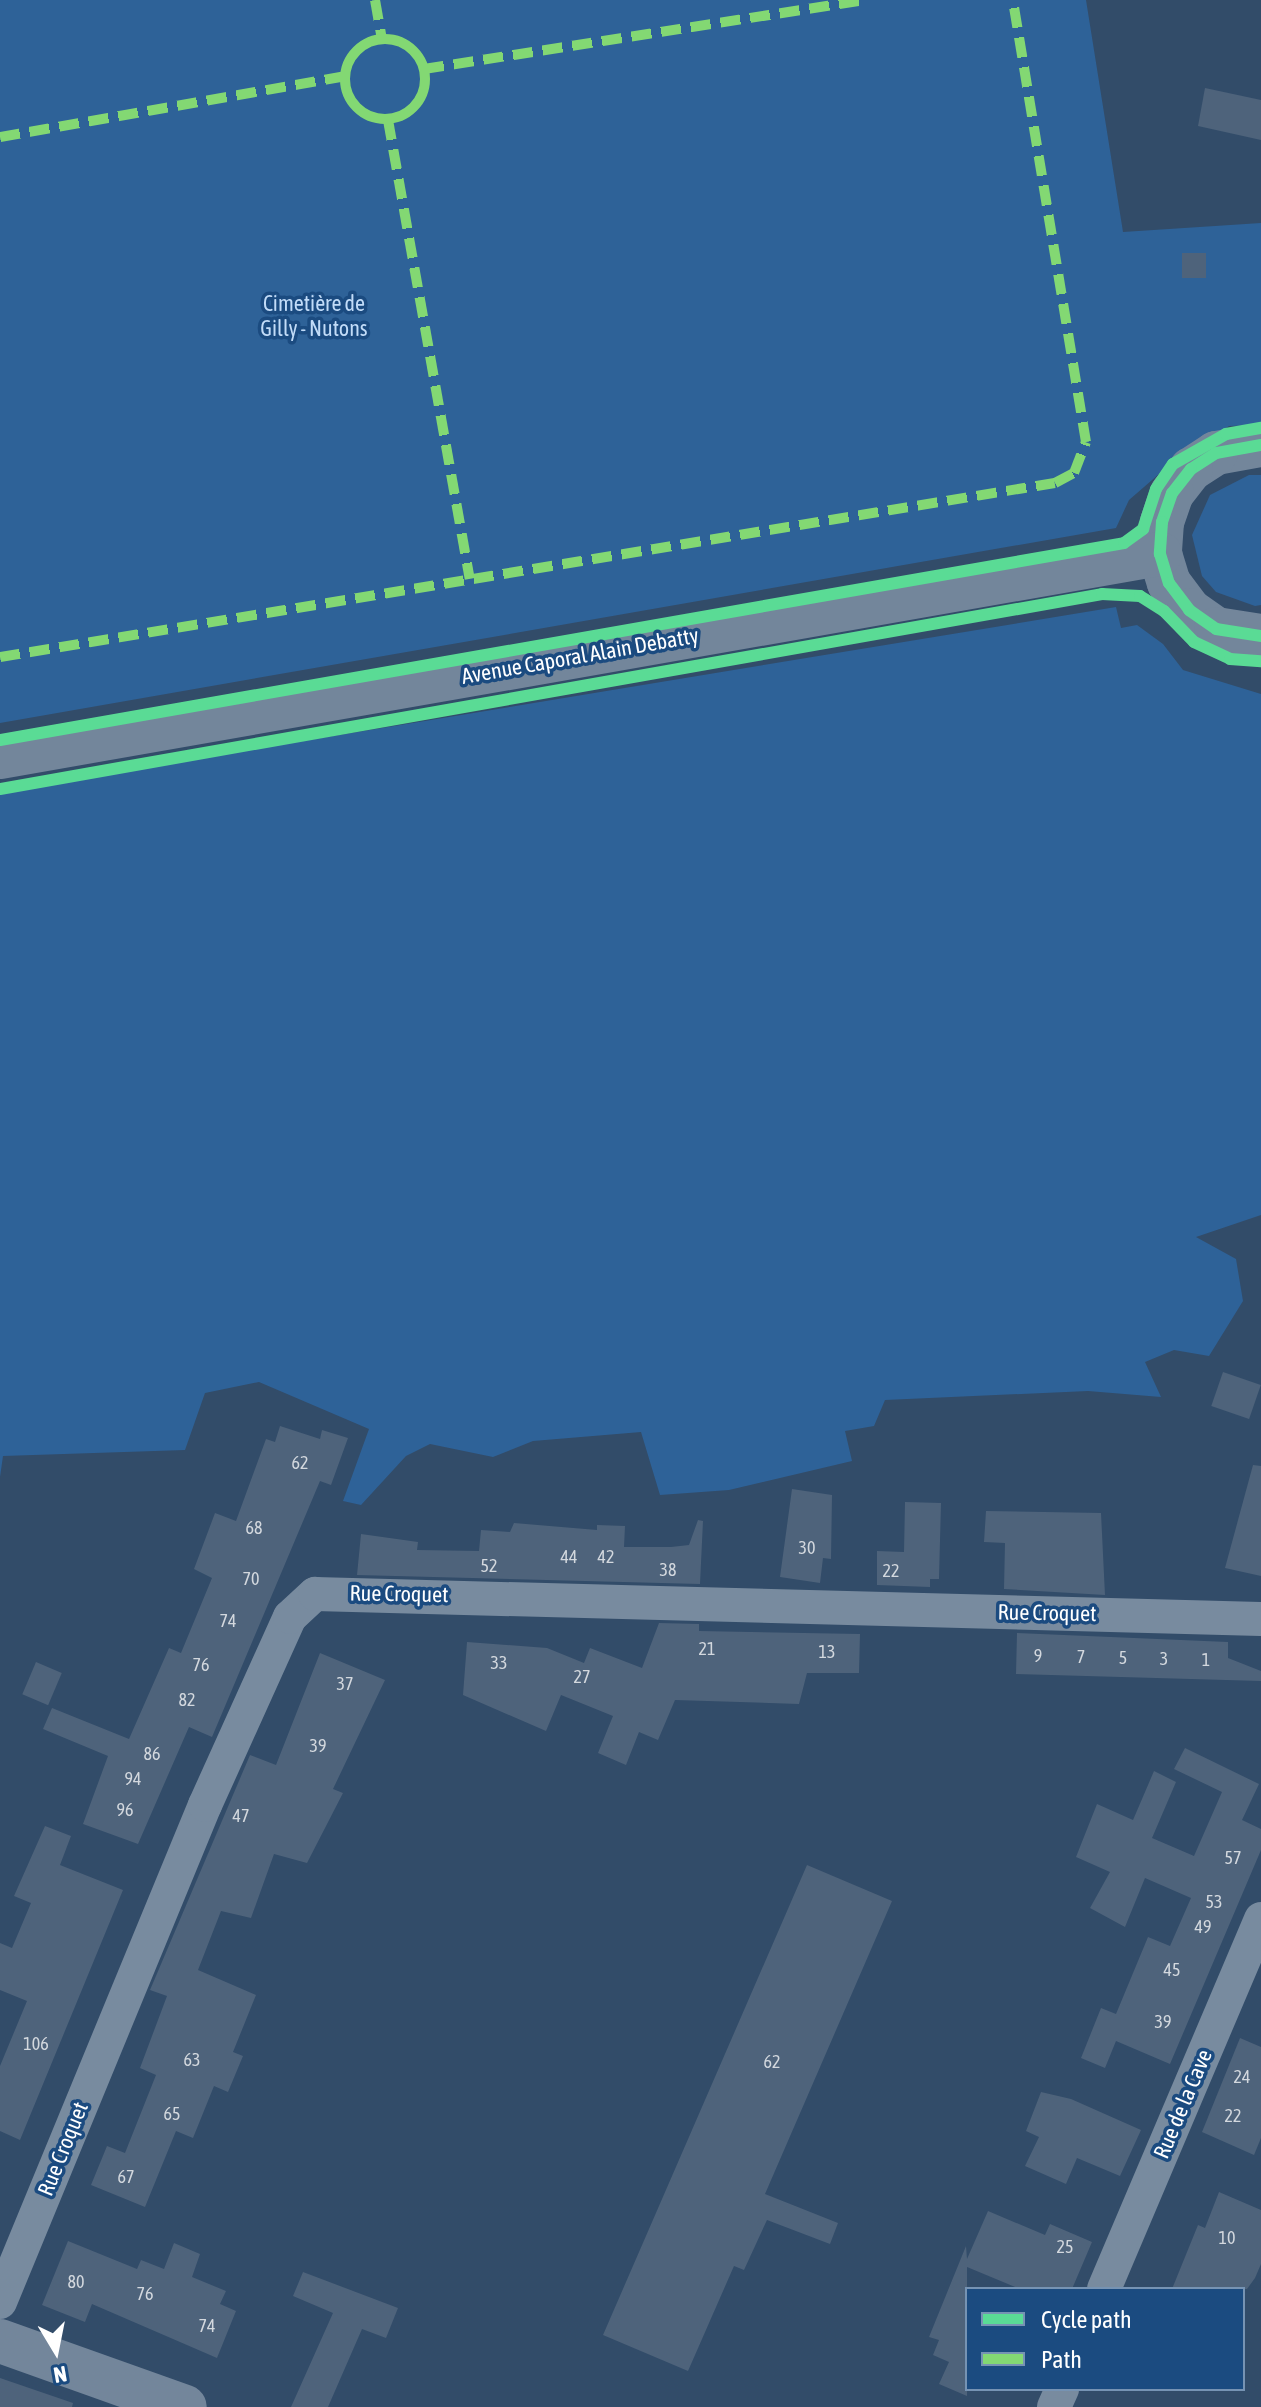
<!DOCTYPE html>
<html>
<head>
<meta charset="utf-8">
<style>
  body { margin:0 }
  #map { position:relative; width:1261px; height:2407px; overflow:hidden; background:#324c69; font-family:"Asap Condensed",sans-serif }
  div>[style] { position:absolute }
  [style*='--x'] { left:calc(var(--x)*1px); top:calc(var(--y)*1px); width:calc(var(--w)*1px); rotate:calc(var(--a)*1deg) }
  .green>* { inset:0; background:#2e6298 }
  .building>* { inset:0; background:#4e637b; transform-origin:0 0 }
  .street>* { height:34px; margin:-17px; padding:0 17px; transform-origin:17px; border-radius:17px; background:#788b9f }
  .secondary>* { height:44px; margin:-22px; padding:0 22px; transform-origin:22px; border-radius:22px; background:#73869b }
  .quiet>* { height:10px; margin-top:-5px; transform-origin:0; background:repeating-linear-gradient(90deg,#83d873 0 20px,transparent 0 30px) }
  .quiet>.ring { margin:-5px; padding:0; box-sizing:content-box; background:none; border:10px solid #83d873; border-radius:50% }
  .cycleway>* { height:12px; margin:-6px; padding:0 6px; transform-origin:6px; border-radius:6px; background:#5adb95 }
  span { translate:-50% -50%; white-space:nowrap; text-align:center; line-height:1.15; -webkit-text-stroke:7px #1b4b80; paint-order:stroke }
  .number-label { font-size:18px; color:#d3d8de }
  .number-label span { -webkit-text-stroke-width:0 }
  .park-label { font-size:22px; color:#c2dcf8 }
  .street-label { font-size:22px; color:#fff }
  .legend { position:absolute; left:965px; top:2287px; width:280px; height:104px; box-sizing:border-box; background:#1b4b80; border:2px solid #7693b3; margin:0; padding:10px 14px; list-style:none; font-size:24px; color:#fff }
  .legend li { display:flex; align-items:center; gap:16px; height:40px }
  .legend b { width:40px; border:2px solid #7693b3 }
  .north { position:absolute; left:16px; top:2311px; width:80px; height:80px; -webkit-text-stroke:6px #1b4b80; paint-order:stroke; rotate:170deg; font-size:22px; font-weight:700; line-height:32px; text-align:center; color:#fff }
  .north::after { content:''; display:block; margin:auto; width:28px; height:36px; background:#fff; clip-path:polygon(50% 0,100% 100%,50% 72%,0 100%) }
</style>
</head>
<body>
<div id="map">
  <div class="green">
    <i style="clip-path:polygon(0 0,1086px 0,1123px 232px,1261px 223px,1261px 425px,1229px 426px,1159px 474px,1129px 500px,1116px 528px,0 723px)"></i>
    <i style="clip-path:polygon(1249px 475px,1261px 475px,1261px 605px,1255px 606px,1216px 592px,1202px 576px,1192px 535px,1210px 495px)"></i>
    <i style="clip-path:polygon(1116px 607px,1121px 628px,1137px 625px,1163px 644px,1183px 670px,1261px 694px,1261px 1215px,1196px 1237px,1236px 1259px,1243px 1301px,1209px 1356px,1174px 1350px,1145px 1362px,1161px 1397px,1088px 1391px,885px 1400px,874px 1426px,845px 1431px,852px 1461px,729px 1490px,660px 1495px,641px 1432px,533px 1441px,493px 1457px,430px 1444px,406px 1456px,361px 1505px,343px 1501px,369px 1429px,259px 1382px,205px 1393px,185px 1450px,3px 1456px,0 1477px,0 791px)"></i>
  </div>
  <div class="building">
    <i style="clip-path:polygon(1205px 88px,1261px 100px,1261px 140px,1198px 126px)"></i>
    <i style="left:1182px;top:253px;width:24px;height:25px"></i>
    <i style="left:1223px;top:1372px;width:40px;height:36px;rotate:19deg"></i>
    <i style="clip-path:polygon(280px 1426px,320px 1439px,322px 1430px,348px 1438px,331px 1485px,320px 1481px,212px 1737px,189px 1727px,138px 1844px,83px 1824px,108px 1756px,43px 1729px,52px 1708px,129px 1739px,169px 1648px,181px 1653px,212px 1578px,194px 1569px,215px 1513px,236px 1521px,266px 1439px,275px 1442px)"></i>
    <i style="clip-path:polygon(1253px 1465px,1261px 1466px,1261px 1576px,1225px 1568px)"></i>
    <i style="clip-path:polygon(792px 1489px,832px 1495px,831px 1559px,823px 1558px,820px 1583px,780px 1577px)"></i>
    <i style="clip-path:polygon(905px 1502px,941px 1503px,939px 1579px,930px 1579px,930px 1587px,877px 1585px,877px 1551px,904px 1552px)"></i>
    <i style="clip-path:polygon(986px 1511px,1101px 1513px,1105px 1595px,1004px 1589px,1005px 1543px,984px 1542px)"></i>
    <i style="clip-path:polygon(698px 1520px,703px 1521px,700px 1584px,357px 1575px,361px 1534px,418px 1542px,417px 1550px,479px 1551px,481px 1530px,510px 1532px,514px 1523px,597px 1530px,597px 1525px,625px 1526px,624px 1547px,671px 1547px,689px 1545px)"></i>
    <i style="clip-path:polygon(659px 1623px,699px 1624px,699px 1631px,860px 1634px,859px 1673px,807px 1673px,799px 1704px,675px 1700px,658px 1740px,639px 1732px,626px 1765px,598px 1753px,613px 1716px,561px 1695px,546px 1731px,463px 1695px,467px 1642px,547px 1648px,584px 1663px,590px 1648px,642px 1668px)"></i>
    <i style="clip-path:polygon(1017px 1633px,1228px 1642px,1228px 1658px,1261px 1671px,1261px 1681px,1016px 1674px)"></i>
    <i style="clip-path:polygon(320px 1653px,385px 1680px,333px 1789px,343px 1793px,307px 1863px,274px 1854px,251px 1918px,221px 1911px,198px 1970px,256px 1995px,233px 2052px,243px 2056px,228px 2092px,214px 2086px,193px 2138px,176px 2131px,145px 2207px,91px 2185px,107px 2146px,125px 2153px,156px 2075px,140px 2068px,167px 1996px,150px 1990px,250px 1755px,276px 1765px)"></i>
    <i style="left:36px;top:1662px;width:28px;height:35px;rotate:23deg"></i>
    <i style="clip-path:polygon(1185px 1748px,1259px 1784px,1242px 1820px,1261px 1829px,1261px 1850px,1170px 2064px,1116px 2041px,1105px 2068px,1081px 2058px,1101px 2008px,1116px 2014px,1148px 1937px,1170px 1946px,1191px 1898px,1145px 1878px,1125px 1927px,1090px 1908px,1110px 1872px,1076px 1857px,1097px 1804px,1133px 1820px,1154px 1771px,1176px 1782px,1152px 1838px,1194px 1856px,1222px 1792px,1174px 1769px)"></i>
    <i style="clip-path:polygon(45px 1826px,71px 1836px,60px 1865px,123px 1890px,20px 2140px,0 2131px,0 2066px,27px 2001px,0 1990px,0 1943px,12px 1948px,31px 1903px,14px 1896px)"></i>
    <i style="clip-path:polygon(807px 1865px,892px 1901px,765px 2194px,838px 2223px,830px 2244px,767px 2220px,744px 2270px,734px 2266px,688px 2371px,603px 2335px)"></i>
    <i style="clip-path:polygon(1240px 2038px,1261px 2047px,1261px 2138px,1254px 2155px,1202px 2132px)"></i>
    <i style="clip-path:polygon(1041px 2092px,1071px 2099px,1141px 2130px,1120px 2176px,1077px 2158px,1066px 2184px,1025px 2166px,1039px 2137px,1026px 2131px)"></i>
    <i style="clip-path:polygon(1219px 2192px,1261px 2210px,1261px 2264px,1255px 2278px,1247px 2289px,1172px 2289px,1198px 2225px,1205px 2228px)"></i>
    <i style="clip-path:polygon(988px 2211px,1045px 2235px,1050px 2224px,1092px 2242px,1072px 2289px,1020px 2289px,967px 2267px,967px 2396px,939px 2384px,949px 2362px,933px 2355px,939px 2340px,929px 2337px,966px 2246px,967px 2259px)"></i>
    <i style="clip-path:polygon(68px 2241px,137px 2269px,141px 2260px,164px 2269px,174px 2243px,200px 2254px,192px 2277px,226px 2291px,220px 2304px,236px 2311px,217px 2358px,92px 2304px,85px 2322px,42px 2305px)"></i>
    <i style="clip-path:polygon(303px 2272px,398px 2308px,386px 2338px,362px 2329px,328px 2407px,291px 2407px,333px 2313px,293px 2296px)"></i>
    <i style="clip-path:polygon(0 2378px,73px 2403px,72px 2407px,0 2407px)"></i>
  </div>
  <div class="street">
    <i style="--x:1104;--y:2289;--w:402;--a:-67"></i>
    <i style="--x:0;--y:2302;--w:538;--a:-67.59"></i>
    <i style="--x:205;--y:1805;--w:206;--a:-65.7"></i>
    <i style="--x:290;--y:1617;--w:34;--a:-43"></i>
    <i style="--x:315;--y:1594;--w:946;--a:1.51"></i>
    <i style="--x:1054;--y:2407;--w:20;--a:-66"></i>
  </div>
  <div class="secondary">
    <i style="--x:1261;--y:445;--w:46;--a:169.9"></i>
    <i style="--x:1216;--y:453;--w:30;--a:147"></i>
    <i style="--x:1191;--y:469;--w:31;--a:128"></i>
    <i style="--x:1172;--y:493;--w:31;--a:109"></i>
    <i style="--x:1162;--y:522;--w:32;--a:94"></i>
    <i style="--x:1160;--y:554;--w:30;--a:73"></i>
    <i style="--x:1169;--y:583;--w:34;--a:53"></i>
    <i style="--x:1189;--y:610;--w:33;--a:35"></i>
    <i style="--x:1216;--y:629;--w:46;--a:8.8"></i>
    <i style="--x:0;--y:757;--w:1178;--a:-9.93"></i>
    <i style="--x:0;--y:2341;--w:196;--a:19.6"></i>
  </div>
  <div class="quiet">
    <i style="--x:375;--y:0;--w:40;--a:80"></i>
    <i class="ring" style="left:345px;top:39px;width:70px;height:70px"></i>
    <i style="--x:424;--y:69;--w:446;--a:-8.9"></i>
    <i style="--x:388;--y:120;--w:466;--a:79.9"></i>
    <i style="--x:0;--y:137;--w:350;--a:-10"></i>
    <i style="--x:0;--y:657;--w:1069;--a:-9.37"></i>
    <i style="--x:1055;--y:483;--w:21;--a:-28"></i>
    <i style="--x:1074;--y:473;--w:33;--a:-69"></i>
    <i style="--x:1086;--y:442;--w:448;--a:-99.4"></i>
  </div>
  <div class="cycleway">
    <i style="--x:1261;--y:445;--w:46;--a:169.9"></i>
    <i style="--x:1216;--y:453;--w:30;--a:147"></i>
    <i style="--x:1191;--y:469;--w:31;--a:128"></i>
    <i style="--x:1172;--y:493;--w:31;--a:109"></i>
    <i style="--x:1162;--y:522;--w:32;--a:94"></i>
    <i style="--x:1160;--y:554;--w:30;--a:73"></i>
    <i style="--x:1169;--y:583;--w:34;--a:53"></i>
    <i style="--x:1189;--y:610;--w:33;--a:35"></i>
    <i style="--x:1216;--y:629;--w:46;--a:8.8"></i>
    <i style="--x:0;--y:740;--w:1141;--a:-9.94"></i>
    <i style="--x:1124;--y:543;--w:24;--a:-36"></i>
    <i style="--x:1143;--y:529;--w:42;--a:-72"></i>
    <i style="--x:1156;--y:489;--w:30;--a:-56"></i>
    <i style="--x:1173;--y:464;--w:61;--a:-29.5"></i>
    <i style="--x:1226;--y:434;--w:36;--a:-10"></i>
    <i style="--x:0;--y:789;--w:1119;--a:-10.03"></i>
    <i style="--x:1102;--y:594;--w:38;--a:3"></i>
    <i style="--x:1140;--y:596;--w:28;--a:32"></i>
    <i style="--x:1164;--y:611;--w:43;--a:45.9"></i>
    <i style="--x:1194;--y:642;--w:40;--a:25"></i>
    <i style="--x:1230;--y:659;--w:31;--a:4"></i>
  </div>
  <div class="number-label">
    <span style="left:300px;top:1463px">62</span>
    <span style="left:254px;top:1528px">68</span>
    <span style="left:807px;top:1548px">30</span>
    <span style="left:569px;top:1557px">44</span>
    <span style="left:606px;top:1557px">42</span>
    <span style="left:489px;top:1566px">52</span>
    <span style="left:668px;top:1570px">38</span>
    <span style="left:891px;top:1571px">22</span>
    <span style="left:251px;top:1579px">70</span>
    <span style="left:228px;top:1621px">74</span>
    <span style="left:707px;top:1649px">21</span>
    <span style="left:827px;top:1652px">13</span>
    <span style="left:1038px;top:1656px">9</span>
    <span style="left:1081px;top:1657px">7</span>
    <span style="left:1123px;top:1658px">5</span>
    <span style="left:1164px;top:1659px">3</span>
    <span style="left:1206px;top:1660px">1</span>
    <span style="left:499px;top:1663px">33</span>
    <span style="left:201px;top:1665px">76</span>
    <span style="left:582px;top:1677px">27</span>
    <span style="left:345px;top:1684px">37</span>
    <span style="left:187px;top:1700px">82</span>
    <span style="left:318px;top:1746px">39</span>
    <span style="left:152px;top:1754px">86</span>
    <span style="left:133px;top:1779px">94</span>
    <span style="left:125px;top:1810px">96</span>
    <span style="left:241px;top:1816px">47</span>
    <span style="left:1233px;top:1858px">57</span>
    <span style="left:1214px;top:1902px">53</span>
    <span style="left:1203px;top:1927px">49</span>
    <span style="left:1172px;top:1970px">45</span>
    <span style="left:1163px;top:2022px">39</span>
    <span style="left:36px;top:2044px">106</span>
    <span style="left:192px;top:2060px">63</span>
    <span style="left:772px;top:2062px">62</span>
    <span style="left:1242px;top:2077px">24</span>
    <span style="left:172px;top:2114px">65</span>
    <span style="left:1233px;top:2116px">22</span>
    <span style="left:126px;top:2177px">67</span>
    <span style="left:1227px;top:2238px">10</span>
    <span style="left:1065px;top:2247px">25</span>
    <span style="left:76px;top:2282px">80</span>
    <span style="left:145px;top:2294px">76</span>
    <span style="left:207px;top:2326px">74</span>
  </div>
  <div class="park-label">
    <span style="left:314px;top:316px">Cimetière de<br>Gilly - Nutons</span>
  </div>
  <div class="street-label">
    <span style="left:580px;top:656px;rotate:-10deg">Avenue Caporal Alain Debatty</span>
    <span style="left:399px;top:1594px;rotate:1deg">Rue Croquet</span>
    <span style="left:1047px;top:1613px;rotate:1deg">Rue Croquet</span>
    <span style="left:1183px;top:2104px;rotate:-67deg">Rue de la Cave</span>
    <span style="left:63px;top:2149px;rotate:-68deg">Rue Croquet</span>
  </div>
  <ul class="legend">
  <li><b style="height:10px;background:#5adb95"></b>Cycle path</li>
  <li><b style="height:10px;background:#83d873"></b>Path</li>
  </ul>
  <div class="north">N</div>
</div>
</body>
</html>
